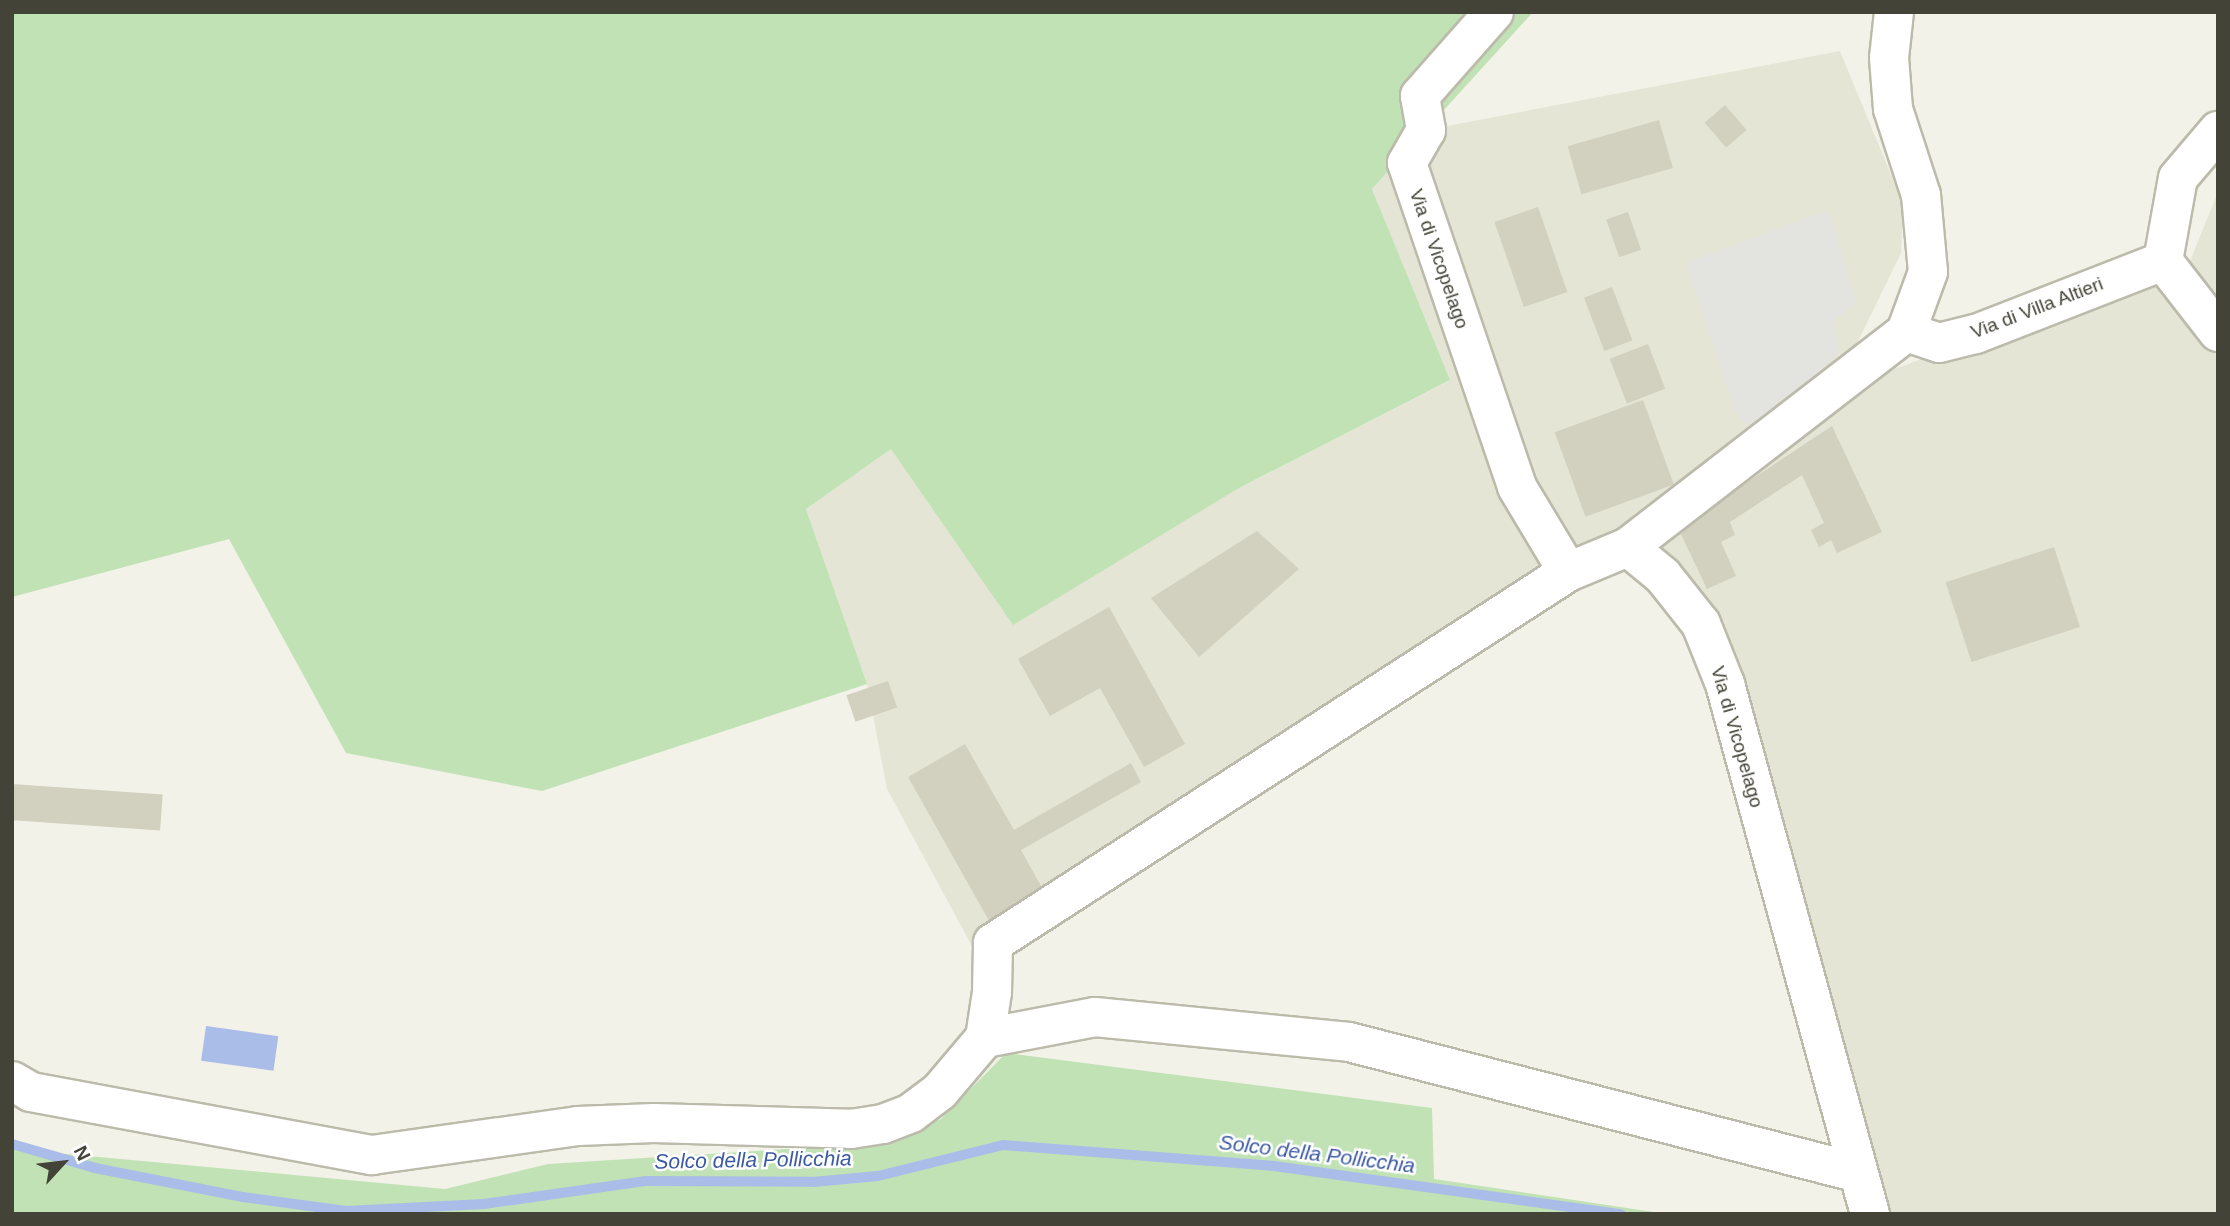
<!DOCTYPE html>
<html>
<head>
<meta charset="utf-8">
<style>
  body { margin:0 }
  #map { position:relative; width:2230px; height:1226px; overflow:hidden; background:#f2f2e8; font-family:Helvetica,sans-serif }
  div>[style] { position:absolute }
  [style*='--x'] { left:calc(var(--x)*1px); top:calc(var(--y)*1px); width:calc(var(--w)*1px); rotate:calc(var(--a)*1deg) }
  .residential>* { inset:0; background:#e5e5d6 }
  .green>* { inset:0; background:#c0e2b5 }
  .parking>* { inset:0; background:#e3e3df }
  .water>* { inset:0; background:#aabce8; transform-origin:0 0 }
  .stream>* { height:10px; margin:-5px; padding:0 5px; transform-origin:5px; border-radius:5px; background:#aabce8 }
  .building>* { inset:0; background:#d2d0be; transform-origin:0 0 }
  .roads { filter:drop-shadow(2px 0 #bcbbab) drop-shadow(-2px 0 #bcbbab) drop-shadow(0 2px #bcbbab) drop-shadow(0 -2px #bcbbab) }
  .minor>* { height:38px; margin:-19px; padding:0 19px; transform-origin:19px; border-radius:19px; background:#fff }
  span { translate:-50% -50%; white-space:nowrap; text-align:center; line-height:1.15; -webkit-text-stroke:5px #fff; paint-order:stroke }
  .street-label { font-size:19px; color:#444337 }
  .water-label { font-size:21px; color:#3c59a4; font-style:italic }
  .frame { position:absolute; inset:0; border:14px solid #444337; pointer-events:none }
  .north { position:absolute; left:28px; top:1128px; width:70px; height:70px; -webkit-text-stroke:5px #fff; paint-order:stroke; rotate:63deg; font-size:19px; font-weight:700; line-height:28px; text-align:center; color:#444337 }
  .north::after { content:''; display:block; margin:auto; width:24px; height:32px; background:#444337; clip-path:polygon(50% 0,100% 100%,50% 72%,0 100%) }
</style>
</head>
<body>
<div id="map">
  <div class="residential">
    <i style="clip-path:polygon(1840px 51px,1903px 204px,1901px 253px,1834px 391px,2190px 261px,2218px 192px,2218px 1214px,1879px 1214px,1723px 640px,1632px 557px,1570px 579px,973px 948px,887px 789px,867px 684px,806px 509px,891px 449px,1239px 488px,1449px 381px,1372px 189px,1426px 130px)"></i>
  </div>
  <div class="green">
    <i style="clip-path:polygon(12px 12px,1533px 12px,1372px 189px,1450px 380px,1239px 488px,1013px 625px,891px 449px,806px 509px,867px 684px,542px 791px,346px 753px,229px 539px,12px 597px)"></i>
    <i style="clip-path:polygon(1006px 1053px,1432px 1108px,1434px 1179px,1667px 1214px,12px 1214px,12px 1149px,445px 1189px,548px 1164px,883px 1143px,941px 1119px)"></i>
  </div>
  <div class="parking">
    <i style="clip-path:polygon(1828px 210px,1856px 303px,1834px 320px,1839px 353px,1753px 433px,1735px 411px,1686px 263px)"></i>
  </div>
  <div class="water">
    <i style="left:206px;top:1026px;width:73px;height:35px;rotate:8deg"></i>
  </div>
  <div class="stream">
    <i style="--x:12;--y:1144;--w:86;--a:16.1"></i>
    <i style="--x:95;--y:1168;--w:151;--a:11.1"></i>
    <i style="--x:243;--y:1197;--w:104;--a:7.7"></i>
    <i style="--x:346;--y:1211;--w:138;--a:-2.9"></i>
    <i style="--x:484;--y:1204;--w:164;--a:-8.1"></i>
    <i style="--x:646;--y:1181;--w:167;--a:0.3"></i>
    <i style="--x:813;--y:1182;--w:65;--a:-5.3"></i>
    <i style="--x:878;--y:1176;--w:129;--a:-13.9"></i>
    <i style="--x:1003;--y:1145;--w:272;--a:4.4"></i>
    <i style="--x:1274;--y:1166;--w:350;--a:7.9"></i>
  </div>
  <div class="building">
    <i style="left:1725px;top:105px;width:33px;height:27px;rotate:49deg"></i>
    <i style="left:1659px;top:120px;width:50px;height:95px;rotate:74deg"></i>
    <i style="left:1538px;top:207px;width:90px;height:46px;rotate:71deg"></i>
    <i style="left:1628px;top:212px;width:40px;height:23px;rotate:71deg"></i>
    <i style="left:1612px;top:287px;width:57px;height:30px;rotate:69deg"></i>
    <i style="left:1648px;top:344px;width:48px;height:41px;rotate:69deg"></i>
    <i style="left:1643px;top:400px;width:90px;height:94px;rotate:70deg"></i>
    <i style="clip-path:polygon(1832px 426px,1882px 532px,1837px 553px,1831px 540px,1819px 547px,1811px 530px,1824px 523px,1802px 475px,1730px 522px,1735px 535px,1721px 542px,1736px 576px,1707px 589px,1678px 528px)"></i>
    <i style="clip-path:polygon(1257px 531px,1299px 569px,1199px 657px,1151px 598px)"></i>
    <i style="left:2054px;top:547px;width:84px;height:114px;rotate:72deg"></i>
    <i style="clip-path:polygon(1109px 607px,1185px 744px,1144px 767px,1100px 688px,1050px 716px,1018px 659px)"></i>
    <i style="left:888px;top:681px;width:28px;height:44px;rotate:71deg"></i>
    <i style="clip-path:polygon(965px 744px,1014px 830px,1131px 763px,1141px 782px,1021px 850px,1046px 895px,992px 926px,908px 777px)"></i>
    <i style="left:12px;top:784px;width:151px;height:36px;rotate:4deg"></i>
  </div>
  <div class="roads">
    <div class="minor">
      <i style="--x:1494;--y:12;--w:112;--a:131.4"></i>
      <i style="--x:1420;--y:96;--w:35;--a:80"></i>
      <i style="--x:1426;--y:130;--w:38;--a:120"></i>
      <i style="--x:1407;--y:163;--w:342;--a:71.2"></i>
      <i style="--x:1517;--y:487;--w:99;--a:59"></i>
      <i style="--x:1568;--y:572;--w:65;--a:-22.6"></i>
      <i style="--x:1628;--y:547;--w:351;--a:-37.7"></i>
      <i style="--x:1906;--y:332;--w:35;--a:18"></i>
      <i style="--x:1939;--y:343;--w:38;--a:-14"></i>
      <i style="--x:1976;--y:334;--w:201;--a:-21.3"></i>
      <i style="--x:2163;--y:261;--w:84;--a:-79.8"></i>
      <i style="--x:2178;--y:178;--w:62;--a:-49.6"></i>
      <i style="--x:1894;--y:12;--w:46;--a:96.2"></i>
      <i style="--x:1889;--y:58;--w:51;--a:85.5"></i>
      <i style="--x:1893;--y:109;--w:90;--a:72"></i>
      <i style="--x:1921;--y:195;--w:77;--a:84.8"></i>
      <i style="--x:1928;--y:272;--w:64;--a:110.1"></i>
      <i style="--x:2163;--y:261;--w:90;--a:52.2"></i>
      <i style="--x:1628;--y:547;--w:45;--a:39.6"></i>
      <i style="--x:1663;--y:576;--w:61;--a:51.6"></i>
      <i style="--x:1701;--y:624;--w:65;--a:68.2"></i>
      <i style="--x:1725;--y:684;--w:549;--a:74.7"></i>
      <i style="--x:985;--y:1038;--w:112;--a:-10.8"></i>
      <i style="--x:1095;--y:1017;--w:255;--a:5.6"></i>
      <i style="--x:1349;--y:1042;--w:522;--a:14.41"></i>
      <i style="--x:12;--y:1081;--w:22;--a:30"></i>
      <i style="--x:31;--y:1092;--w:347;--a:10.5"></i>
      <i style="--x:372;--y:1155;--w:208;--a:-8"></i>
      <i style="--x:578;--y:1126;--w:76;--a:-2.3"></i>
      <i style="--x:654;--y:1123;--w:197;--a:1.7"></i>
      <i style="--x:851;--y:1129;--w:32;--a:-9"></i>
      <i style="--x:883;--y:1124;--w:30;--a:-21"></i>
      <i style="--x:911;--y:1113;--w:36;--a:-37"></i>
      <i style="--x:940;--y:1091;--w:70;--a:-49.7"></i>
      <i style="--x:985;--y:1038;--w:47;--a:-81.3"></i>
      <i style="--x:992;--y:992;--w:49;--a:-88.8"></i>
      <i style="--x:993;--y:943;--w:684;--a:-32.83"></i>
    </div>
  </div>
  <div class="street-label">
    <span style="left:1439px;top:259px;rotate:71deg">Via di Vicopelago</span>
    <span style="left:2037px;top:308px;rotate:-21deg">Via di Villa Altieri</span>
    <span style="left:1737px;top:737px;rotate:74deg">Via di Vicopelago</span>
  </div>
  <div class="water-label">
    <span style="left:1317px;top:1154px;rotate:7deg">Solco della Pollicchia</span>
    <span style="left:753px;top:1160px;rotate:-1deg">Solco della Pollicchia</span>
  </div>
  <div class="frame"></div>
  <div class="north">N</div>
</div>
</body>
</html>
